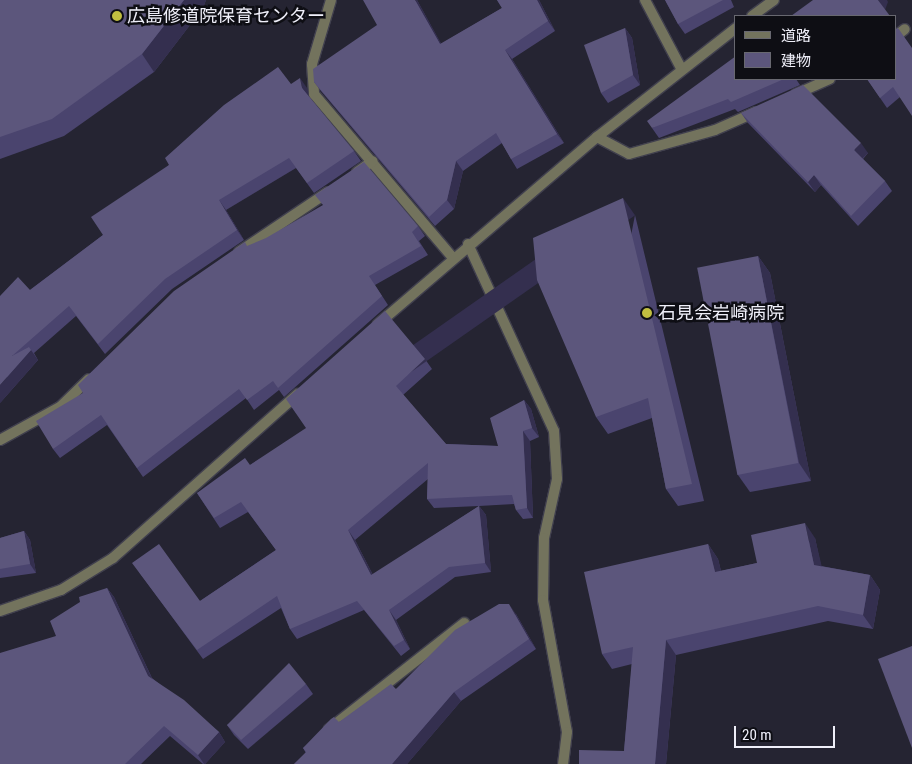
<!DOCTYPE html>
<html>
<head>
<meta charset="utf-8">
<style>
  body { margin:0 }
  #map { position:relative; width:912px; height:764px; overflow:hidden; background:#252432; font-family:"Roboto Condensed","Noto Sans JP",sans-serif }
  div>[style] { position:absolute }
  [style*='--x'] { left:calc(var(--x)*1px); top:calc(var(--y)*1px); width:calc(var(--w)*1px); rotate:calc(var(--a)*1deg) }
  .roads { filter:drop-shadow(1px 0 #41404e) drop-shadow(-1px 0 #41404e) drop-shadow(0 1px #41404e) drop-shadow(0 -1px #41404e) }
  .lane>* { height:10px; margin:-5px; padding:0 5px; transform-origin:5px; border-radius:5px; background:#73735d }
  .street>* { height:10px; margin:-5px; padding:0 5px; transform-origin:5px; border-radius:5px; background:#73735d }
  .wall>* { inset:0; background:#4a446e }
  .shaded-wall>* { inset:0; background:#342f4f; transform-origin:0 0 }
  .building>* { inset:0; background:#5c567c; transform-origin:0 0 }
  .dots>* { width:14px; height:14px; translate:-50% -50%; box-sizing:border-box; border:2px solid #0e0e14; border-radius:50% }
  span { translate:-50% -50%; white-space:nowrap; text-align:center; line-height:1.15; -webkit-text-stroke:5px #0e0e14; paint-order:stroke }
  .poi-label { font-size:18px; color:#efeff9 }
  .left { translate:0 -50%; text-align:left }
  .legend { position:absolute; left:734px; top:15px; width:162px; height:65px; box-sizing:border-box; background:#0e0e14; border:1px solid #686870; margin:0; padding:6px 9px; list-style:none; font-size:15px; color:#efeff9 }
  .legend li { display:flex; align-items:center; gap:10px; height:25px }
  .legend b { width:25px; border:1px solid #686870 }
  .scale { position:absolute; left:734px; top:726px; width:101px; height:22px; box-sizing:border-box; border:2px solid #efeff9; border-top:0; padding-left:6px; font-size:15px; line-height:18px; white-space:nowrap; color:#efeff9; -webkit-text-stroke:4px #0e0e14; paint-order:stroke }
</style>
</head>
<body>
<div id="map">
  <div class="roads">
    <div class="lane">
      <i style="--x:329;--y:729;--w:172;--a:-38.1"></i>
    </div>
    <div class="street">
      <i style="--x:331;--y:0;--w:67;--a:106.5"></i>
      <i style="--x:312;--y:64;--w:30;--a:86"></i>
      <i style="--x:314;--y:94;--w:215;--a:49.7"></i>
      <i style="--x:645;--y:0;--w:77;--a:62.1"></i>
      <i style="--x:752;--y:16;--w:27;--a:-36"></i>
      <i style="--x:896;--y:36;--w:11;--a:-38"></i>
      <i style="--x:796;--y:94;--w:37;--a:-24"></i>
      <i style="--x:597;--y:137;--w:36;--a:28"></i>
      <i style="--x:629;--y:154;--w:89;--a:-15.6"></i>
      <i style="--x:715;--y:130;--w:45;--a:-23.7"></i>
      <i style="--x:357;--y:172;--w:19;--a:-35"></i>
      <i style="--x:468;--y:244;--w:206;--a:65.3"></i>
      <i style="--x:554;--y:431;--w:48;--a:86.4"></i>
      <i style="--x:557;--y:479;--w:60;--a:102.4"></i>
      <i style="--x:544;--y:538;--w:62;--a:90.9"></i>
      <i style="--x:543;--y:600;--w:134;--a:79.7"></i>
      <i style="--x:567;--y:732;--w:32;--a:97"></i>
      <i style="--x:239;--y:252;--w:107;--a:-34"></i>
      <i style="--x:378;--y:324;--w:288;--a:-40.5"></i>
      <i style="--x:597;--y:137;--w:177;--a:-38.1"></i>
      <i style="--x:0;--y:440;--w:68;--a:-28.8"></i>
      <i style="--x:60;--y:407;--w:40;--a:-44"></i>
      <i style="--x:0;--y:611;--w:65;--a:-19"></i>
      <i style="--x:61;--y:590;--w:61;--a:-31.6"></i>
      <i style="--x:113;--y:558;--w:247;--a:-41.6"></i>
    </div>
  </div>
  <div class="wall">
    <i style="clip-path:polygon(0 0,206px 0,203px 8px,154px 72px,64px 136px,0 159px)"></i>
    <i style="clip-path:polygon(417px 0,441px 44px,502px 8px,497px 0,539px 0,555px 31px,512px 59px,564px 143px,517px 169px,511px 159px,502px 143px,463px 171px,454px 209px,435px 226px,321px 91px,314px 82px)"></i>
    <i style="clip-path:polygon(665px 0,731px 0,734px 7px,685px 34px,678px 24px)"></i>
    <i style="clip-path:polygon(625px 28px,632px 38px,640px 85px,608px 103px,601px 93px)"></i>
    <i style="clip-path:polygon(736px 79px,796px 79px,800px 85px,738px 112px,735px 109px,659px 138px,652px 128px)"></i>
    <i style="clip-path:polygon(867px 79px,896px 79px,900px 97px,887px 108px)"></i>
    <i style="clip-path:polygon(291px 84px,307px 88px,308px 96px,354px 151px,361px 161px,314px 193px,296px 168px,226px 210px,244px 240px,172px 289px,105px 354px,76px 316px,34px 353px,38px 360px,0 403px,30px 290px,103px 235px,169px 165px)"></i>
    <i style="clip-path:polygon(741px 113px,868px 153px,863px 159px,885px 181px,892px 191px,858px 226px,821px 185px,815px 192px,748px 123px)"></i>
    <i style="clip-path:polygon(635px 215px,704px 501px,678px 506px,666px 489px,652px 418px,608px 434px,596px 417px)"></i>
    <i style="clip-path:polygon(418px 226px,425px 236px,419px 241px,428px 255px,375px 285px,388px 305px,284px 397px,279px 390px,254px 410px,246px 398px,143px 477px,107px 425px,60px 458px,53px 449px,83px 393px,248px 246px)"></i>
    <i style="clip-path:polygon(758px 256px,770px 273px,811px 481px,750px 492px,738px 475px)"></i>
    <i style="clip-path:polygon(evenodd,425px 359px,432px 369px,403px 395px,446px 444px,498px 446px,524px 400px,531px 409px,539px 437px,530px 441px,533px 518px,523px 519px,516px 510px,514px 504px,479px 506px,486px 515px,491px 572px,455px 577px,396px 620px,410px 649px,401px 656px,364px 610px,297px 639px,290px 629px,281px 608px,203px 659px,139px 572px,200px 601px,276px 550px,248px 512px,220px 528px,197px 493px,250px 465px,425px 359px,428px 479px,427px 499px,434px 508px,479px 506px,373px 575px,355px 540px,428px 479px)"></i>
    <i style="clip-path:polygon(24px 531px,30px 540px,36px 573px,0 578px,0 538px)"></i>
    <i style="clip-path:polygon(815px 538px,821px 566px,870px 575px,880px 590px,873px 629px,828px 621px,676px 655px,666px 764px,579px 764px,624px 751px,632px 664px,612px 669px,602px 654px,708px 544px,718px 559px,721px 571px,757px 563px)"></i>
    <i style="clip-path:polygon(107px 588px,114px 597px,152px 678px,219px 732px,225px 742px,205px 764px,203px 764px,170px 736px,141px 764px,0 764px,56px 636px)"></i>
    <i style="clip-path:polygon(516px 614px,536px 649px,461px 701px,407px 764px,294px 764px,306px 753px,303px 748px,339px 722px,396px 689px)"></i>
    <i style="clip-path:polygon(306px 684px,313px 694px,248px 749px,234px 735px,227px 725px)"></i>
  </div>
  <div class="shaded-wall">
    <i style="clip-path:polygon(184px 0,206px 0,203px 8px,154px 72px,142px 54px)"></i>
    <i style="clip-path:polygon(415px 0,417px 0,447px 54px,440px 44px)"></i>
    <i style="clip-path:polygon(537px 0,539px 0,555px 31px,548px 21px)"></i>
    <i style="clip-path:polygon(878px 0,887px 0,888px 2px,885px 10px)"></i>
    <i style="clip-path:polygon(625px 28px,632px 38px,640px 85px,633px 75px)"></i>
    <i style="clip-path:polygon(505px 50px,512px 59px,564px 143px,557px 134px)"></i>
    <i style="clip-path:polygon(300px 78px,307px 88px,309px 98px,302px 88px)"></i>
    <i style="clip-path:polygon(861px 143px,868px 153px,861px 160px,854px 150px)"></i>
    <i style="clip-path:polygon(456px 161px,463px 171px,454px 209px,447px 200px)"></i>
    <i style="clip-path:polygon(814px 175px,821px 185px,815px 192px,808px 182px)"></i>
    <i style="left:623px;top:198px;width:21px;height:294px;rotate:55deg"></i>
    <i style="clip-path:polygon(219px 200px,226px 210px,244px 240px,237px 230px)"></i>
    <i style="clip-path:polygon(758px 256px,770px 273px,811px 481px,799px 463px)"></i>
    <i style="clip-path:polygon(31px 350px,38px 360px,0 403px,0 385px)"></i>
    <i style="clip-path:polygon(524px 400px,531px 409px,539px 437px,532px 428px)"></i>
    <i style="clip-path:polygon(523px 431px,530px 441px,533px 518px,527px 508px)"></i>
    <i style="clip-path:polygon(479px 506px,486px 515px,491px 572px,485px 563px)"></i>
    <i style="clip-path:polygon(805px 523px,815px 538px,825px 580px,814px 565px)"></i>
    <i style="clip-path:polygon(348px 530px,355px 540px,378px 585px,371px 575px)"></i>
    <i style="clip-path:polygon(24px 531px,30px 540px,36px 573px,30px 564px)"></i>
    <i style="clip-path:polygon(708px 544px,718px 559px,725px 587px,715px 572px)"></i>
    <i style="clip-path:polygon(870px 575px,880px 590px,873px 629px,863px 615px)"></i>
    <i style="clip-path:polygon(107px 588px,114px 597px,155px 685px,148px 676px)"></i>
    <i style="clip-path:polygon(509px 604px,516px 614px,536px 649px,529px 639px)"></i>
    <i style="clip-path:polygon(389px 610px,396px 620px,410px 649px,404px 640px)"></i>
    <i style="clip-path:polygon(666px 640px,676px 655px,666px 764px,655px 764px)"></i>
    <i style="clip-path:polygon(454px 692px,461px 701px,407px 764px,392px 764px)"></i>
    <i style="clip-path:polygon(219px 732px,225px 742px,205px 764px,204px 764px,198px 755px)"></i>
  </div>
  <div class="building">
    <i style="clip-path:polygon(0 0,184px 0,142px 54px,52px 119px,0 137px)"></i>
    <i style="clip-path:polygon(363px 0,415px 0,440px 44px,502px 8px,497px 0,537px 0,548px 21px,505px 50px,557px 134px,511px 159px,496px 133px,456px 161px,447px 200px,429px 217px,314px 82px,313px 69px,377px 25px)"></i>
    <i style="clip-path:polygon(665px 0,723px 0,678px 24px)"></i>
    <i style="clip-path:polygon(813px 0,878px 0,890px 16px,791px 16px)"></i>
    <i style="clip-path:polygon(625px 28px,633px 75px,601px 93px,584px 45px)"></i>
    <i style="clip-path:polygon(898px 28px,912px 48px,912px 116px,893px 87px,880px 98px,867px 79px,896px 79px,896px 29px)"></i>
    <i style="clip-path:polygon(736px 56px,736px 79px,784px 79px,731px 102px,728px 99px,652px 128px,647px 121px)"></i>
    <i style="clip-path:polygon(278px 67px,291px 84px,300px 78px,302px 88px,354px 151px,307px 183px,289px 158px,219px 200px,237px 230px,165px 279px,98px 344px,69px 306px,12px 356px,29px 347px,31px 350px,0 385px,0 296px,18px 277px,30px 290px,103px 235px,91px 217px,169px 165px,165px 158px,224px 105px)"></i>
    <i style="clip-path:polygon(803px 85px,861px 143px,854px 150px,885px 181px,851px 216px,814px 175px,808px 182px,741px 113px)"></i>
    <i style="clip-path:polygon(364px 162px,418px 226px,412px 232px,421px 246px,369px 276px,382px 296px,278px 388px,273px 381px,247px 400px,239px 389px,137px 468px,101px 415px,53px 449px,36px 421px,83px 393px,78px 385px,174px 291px,245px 242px,247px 246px,266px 238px,323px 205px,315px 195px)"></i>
    <i style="clip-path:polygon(623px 198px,692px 484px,666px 489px,648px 398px,596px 417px,537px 280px,533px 238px)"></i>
    <i style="left:758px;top:256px;width:211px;height:62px;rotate:79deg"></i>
    <i style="clip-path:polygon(385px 311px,425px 359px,396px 386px,446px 444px,498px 446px,490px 418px,524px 400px,532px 428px,523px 431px,527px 508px,516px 510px,512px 495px,427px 499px,428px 463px,348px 530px,371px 575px,479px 506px,485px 563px,449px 567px,389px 610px,404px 640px,394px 646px,357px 601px,290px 629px,277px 596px,197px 650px,132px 563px,159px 544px,200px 601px,276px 550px,241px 502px,214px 518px,197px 493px,245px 458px,250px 465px,306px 428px,286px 399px)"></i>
    <i style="clip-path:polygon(805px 523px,814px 565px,870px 575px,863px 615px,818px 606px,666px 640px,655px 764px,579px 764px,579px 750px,624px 751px,633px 647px,602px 654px,584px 572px,708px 544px,715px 572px,757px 563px,751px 535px)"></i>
    <i style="clip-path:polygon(24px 531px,30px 564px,0 569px,0 538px)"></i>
    <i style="clip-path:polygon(107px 588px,148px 676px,184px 700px,219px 732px,198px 755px,164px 726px,125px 764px,0 764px,0 653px,56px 636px,50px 621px,80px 602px,79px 597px)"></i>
    <i style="clip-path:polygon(499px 604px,509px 604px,529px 639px,454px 692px,392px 764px,294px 764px,306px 752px,303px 748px,331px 719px,334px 717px,339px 722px,391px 684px,396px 689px,455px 630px)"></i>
    <i style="clip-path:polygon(912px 646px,912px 748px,878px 659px)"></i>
    <i style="clip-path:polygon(289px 663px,306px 684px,241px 740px,227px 725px)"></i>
  </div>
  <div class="dots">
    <i style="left:117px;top:16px;background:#c1be40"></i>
    <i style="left:647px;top:313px;background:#c1be40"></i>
  </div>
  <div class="poi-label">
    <span class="left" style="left:127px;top:16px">広島修道院保育センター</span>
    <span class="left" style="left:658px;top:313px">石見会岩崎病院</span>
  </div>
  <ul class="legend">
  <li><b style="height:6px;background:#73735d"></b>道路</li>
  <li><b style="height:14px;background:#5c567c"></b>建物</li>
  </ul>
  <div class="scale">20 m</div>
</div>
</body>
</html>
